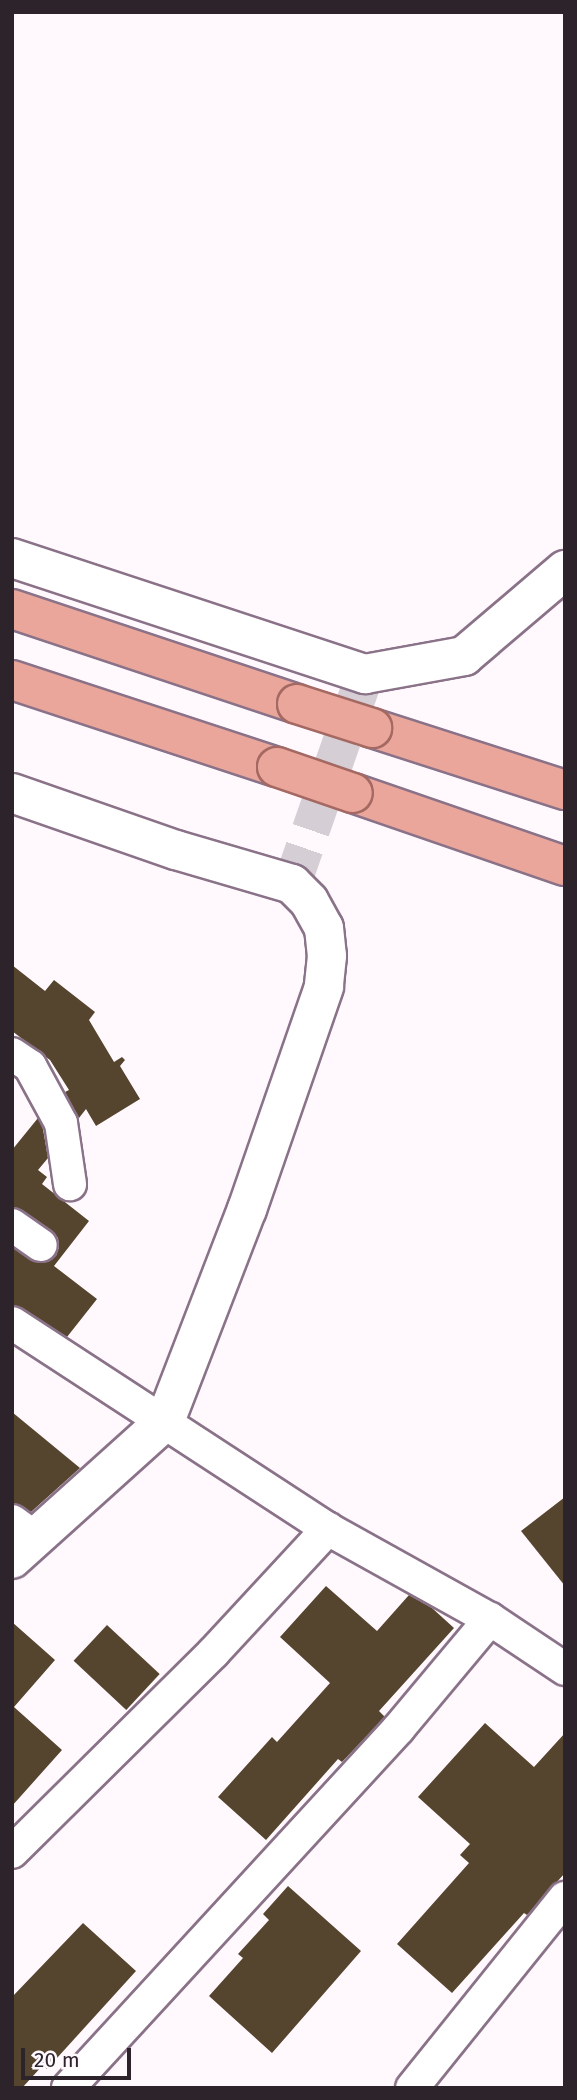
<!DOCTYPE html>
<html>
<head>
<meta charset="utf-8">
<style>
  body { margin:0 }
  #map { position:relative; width:577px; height:2100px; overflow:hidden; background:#fff9fe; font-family:"Fira Sans",sans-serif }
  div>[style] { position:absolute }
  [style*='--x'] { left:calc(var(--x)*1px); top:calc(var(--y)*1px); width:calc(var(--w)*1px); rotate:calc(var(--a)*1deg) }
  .building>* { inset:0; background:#56452e; transform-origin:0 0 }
  .tertiary-tunnel>* { height:38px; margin-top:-19px; transform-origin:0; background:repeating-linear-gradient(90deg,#d5ced4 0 38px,transparent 0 57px) }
  .roads { filter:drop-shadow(2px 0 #8a7288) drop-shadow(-2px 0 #8a7288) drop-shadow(0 2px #8a7288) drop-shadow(0 -2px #8a7288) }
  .minor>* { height:32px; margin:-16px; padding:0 16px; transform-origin:16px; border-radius:16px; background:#fff }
  .tertiary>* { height:38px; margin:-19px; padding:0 19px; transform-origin:19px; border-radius:19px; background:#fff }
  .trunk>* { height:38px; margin:-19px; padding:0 19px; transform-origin:19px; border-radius:19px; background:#eaa69a }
  .bridges { filter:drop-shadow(2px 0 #a46963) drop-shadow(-2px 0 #a46963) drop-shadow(0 2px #a46963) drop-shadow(0 -2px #a46963) }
  .trunk-bridge>* { height:38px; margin:-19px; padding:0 19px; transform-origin:19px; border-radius:19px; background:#eaa69a }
  span { translate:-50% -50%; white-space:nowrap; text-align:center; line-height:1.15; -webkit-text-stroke:7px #fff9fe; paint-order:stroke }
  .frame { position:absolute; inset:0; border:14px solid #2c232b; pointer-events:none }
  .scale { position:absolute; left:21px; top:2048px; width:110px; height:32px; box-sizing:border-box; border:4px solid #2c232b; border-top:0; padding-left:9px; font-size:21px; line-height:24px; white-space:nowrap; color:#2c232b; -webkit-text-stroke:5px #fff9fe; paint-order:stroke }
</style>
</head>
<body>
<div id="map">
  <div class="building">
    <i style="clip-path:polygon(12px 965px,45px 991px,54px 980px,95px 1012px,89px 1020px,114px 1062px,122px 1057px,125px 1060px,120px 1066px,140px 1099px,96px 1126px,86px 1109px,79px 1118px,65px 1092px,69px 1090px,50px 1060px,12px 1031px)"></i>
    <i style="clip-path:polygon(38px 1118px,43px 1129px,48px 1158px,38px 1170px,47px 1177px,42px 1184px,89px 1221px,54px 1266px,97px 1299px,67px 1337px,22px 1308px,12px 1305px,12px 1247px,40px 1263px,56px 1256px,59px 1247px,58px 1238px,51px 1230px,22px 1210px,12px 1207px,12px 1150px)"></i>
    <i style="clip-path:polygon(12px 1412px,80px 1468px,31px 1512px,12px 1503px)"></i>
    <i style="clip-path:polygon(565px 1497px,565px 1586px,521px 1531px)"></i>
    <i style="clip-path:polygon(326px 1586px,377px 1631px,409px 1595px,432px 1608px,454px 1628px,379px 1711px,385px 1717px,342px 1762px,338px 1759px,266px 1840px,218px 1797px,272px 1737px,277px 1742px,330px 1683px,280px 1637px)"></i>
    <i style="clip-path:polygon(12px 1622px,55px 1660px,14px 1707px,62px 1750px,12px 1806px)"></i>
    <i style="left:107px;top:1625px;width:72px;height:49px;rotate:43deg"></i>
    <i style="clip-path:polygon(485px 1723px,534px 1767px,565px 1733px,565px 1873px,527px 1915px,524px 1913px,452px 1993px,397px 1944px,469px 1863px,460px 1855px,470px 1844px,418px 1797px)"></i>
    <i style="clip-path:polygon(288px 1886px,361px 1951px,272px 2053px,209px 1996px,243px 1958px,238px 1954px,269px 1920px,263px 1914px)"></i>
    <i style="clip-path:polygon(83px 1923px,136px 1971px,47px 2069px,43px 2065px,22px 2088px,12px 2088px,12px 1997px)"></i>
  </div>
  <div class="tertiary-tunnel">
    <i style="--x:292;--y:884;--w:222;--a:-70.8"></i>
  </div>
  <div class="roads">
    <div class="minor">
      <i style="--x:12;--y:1054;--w:22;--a:34"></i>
      <i style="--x:30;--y:1066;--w:65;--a:61.5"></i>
      <i style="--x:61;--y:1123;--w:62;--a:81.6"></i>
      <i style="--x:12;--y:1225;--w:35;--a:35"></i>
      <i style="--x:12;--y:1323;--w:377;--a:33.1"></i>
      <i style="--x:328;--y:1529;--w:185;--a:29.1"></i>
      <i style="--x:490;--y:1619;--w:90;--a:33.7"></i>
      <i style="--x:12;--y:1521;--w:29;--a:36"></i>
      <i style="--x:12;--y:1852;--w:284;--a:-44.7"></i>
      <i style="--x:214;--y:1652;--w:168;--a:-47.2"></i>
      <i style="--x:68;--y:2088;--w:489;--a:-47.4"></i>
      <i style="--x:399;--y:1728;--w:142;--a:-50.1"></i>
      <i style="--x:412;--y:2088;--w:244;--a:-51.2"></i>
    </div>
    <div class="tertiary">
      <i style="--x:12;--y:558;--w:372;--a:18.2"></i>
      <i style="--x:365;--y:674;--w:101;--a:-10.3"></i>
      <i style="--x:464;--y:656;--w:133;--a:-40.4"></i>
      <i style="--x:12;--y:793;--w:174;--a:19.2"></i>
      <i style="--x:176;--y:850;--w:121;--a:16.3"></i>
      <i style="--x:292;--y:884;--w:24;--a:45"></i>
      <i style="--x:309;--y:901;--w:31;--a:61"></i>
      <i style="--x:324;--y:928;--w:28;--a:84"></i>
      <i style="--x:327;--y:956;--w:31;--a:96"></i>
      <i style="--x:324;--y:987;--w:235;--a:109.1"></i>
      <i style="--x:247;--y:1209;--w:227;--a:111.1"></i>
      <i style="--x:165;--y:1421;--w:206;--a:138"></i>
    </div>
    <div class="trunk">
      <i style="--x:12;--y:609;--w:300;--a:18.4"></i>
      <i style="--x:12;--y:680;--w:279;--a:18.2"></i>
      <i style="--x:372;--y:728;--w:203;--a:17.8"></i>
      <i style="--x:353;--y:793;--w:224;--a:19"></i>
    </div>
  </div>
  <div class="bridges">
    <div class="trunk-bridge">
      <i style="--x:297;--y:704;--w:79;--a:17.7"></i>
      <i style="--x:277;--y:767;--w:80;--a:18.9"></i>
    </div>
  </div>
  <div class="frame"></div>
  <div class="scale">20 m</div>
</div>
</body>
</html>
